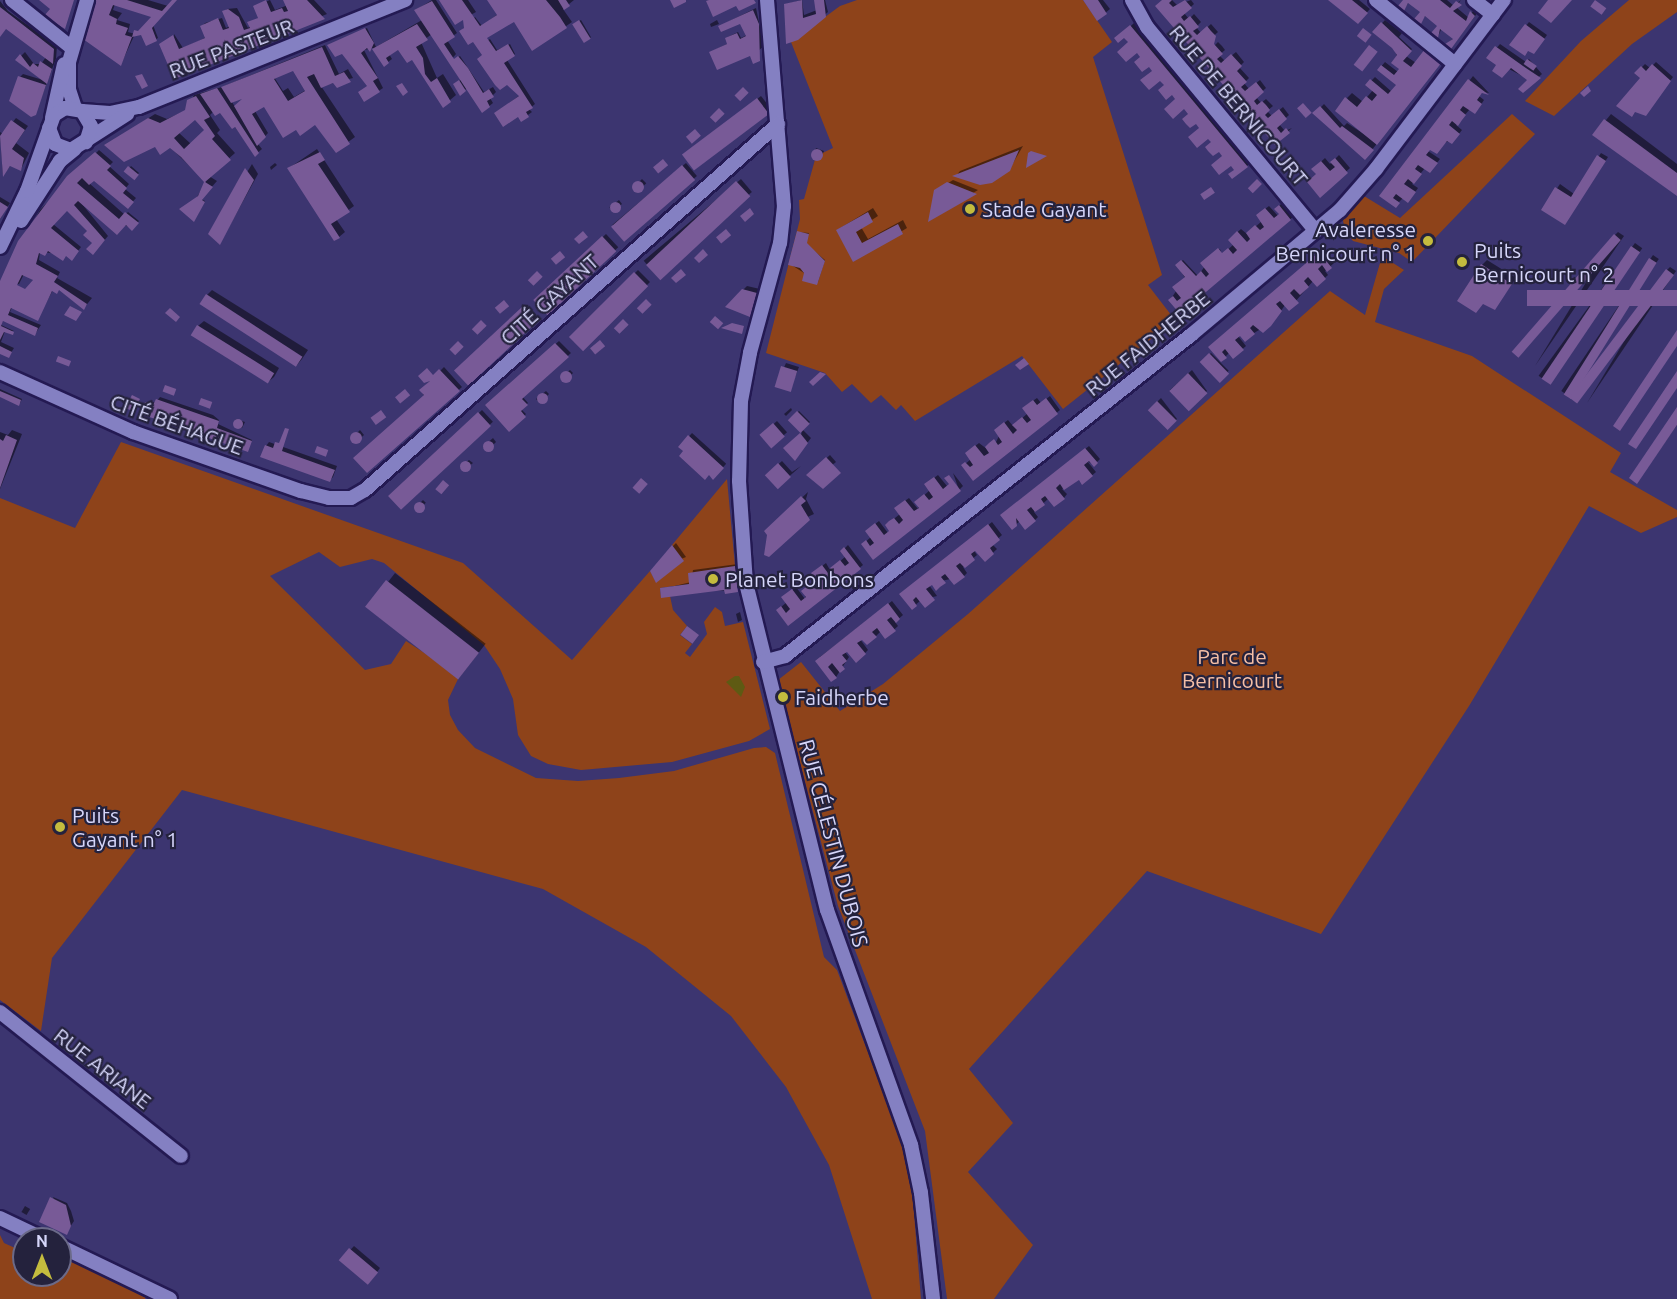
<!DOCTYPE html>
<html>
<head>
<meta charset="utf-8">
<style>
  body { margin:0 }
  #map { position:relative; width:1677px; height:1299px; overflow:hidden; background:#3c3570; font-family:Ubuntu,sans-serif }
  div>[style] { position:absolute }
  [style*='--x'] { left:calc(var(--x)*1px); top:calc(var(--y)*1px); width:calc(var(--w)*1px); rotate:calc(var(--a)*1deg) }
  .green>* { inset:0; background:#8e431a }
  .water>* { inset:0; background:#5e5a13 }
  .shadow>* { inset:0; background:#0007; transform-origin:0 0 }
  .building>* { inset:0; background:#785a97; transform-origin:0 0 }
  .round { border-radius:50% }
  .roads { filter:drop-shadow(2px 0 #241a53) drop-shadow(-2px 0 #241a53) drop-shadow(0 2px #241a53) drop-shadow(0 -2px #241a53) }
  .minor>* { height:14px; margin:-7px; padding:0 7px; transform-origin:7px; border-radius:7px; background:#8480c2 }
  .dots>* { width:16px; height:16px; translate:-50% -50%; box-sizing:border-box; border:3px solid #24223d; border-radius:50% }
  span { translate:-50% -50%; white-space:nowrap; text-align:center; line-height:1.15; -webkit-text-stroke:4.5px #24223d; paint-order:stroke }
  .street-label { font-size:21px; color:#d6d6fa }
  .poi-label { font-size:21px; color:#d6d6fa }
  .left { translate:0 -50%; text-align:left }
  .right { translate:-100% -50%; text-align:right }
  .park-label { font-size:21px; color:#f5bfa6 }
  .north { position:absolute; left:12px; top:1227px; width:60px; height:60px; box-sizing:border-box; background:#24223d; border:2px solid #6b6a89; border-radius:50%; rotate:0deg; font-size:16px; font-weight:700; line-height:24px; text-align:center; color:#d6d6fa }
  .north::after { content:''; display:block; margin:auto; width:21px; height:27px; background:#c4bc3e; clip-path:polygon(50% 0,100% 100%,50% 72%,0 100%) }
</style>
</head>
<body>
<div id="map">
  <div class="green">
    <i style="clip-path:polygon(857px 0,1083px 0,1112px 42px,1093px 57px,1162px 275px,1148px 285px,1175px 320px,1063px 409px,1022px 356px,915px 421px,901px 405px,896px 410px,881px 395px,871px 403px,852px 384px,842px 392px,825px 373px,766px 353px,800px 219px,799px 200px,804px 199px,816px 156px,833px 148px,791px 42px,840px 6px)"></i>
    <i style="clip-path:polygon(1629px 0,1677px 0,1677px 12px,1632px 44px,1554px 116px,1525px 101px,1581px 41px)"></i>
    <i style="clip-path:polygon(1512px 114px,1535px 134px,1412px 262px,1399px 253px,1353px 241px,1345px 231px,1342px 215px,1364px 196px,1400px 218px)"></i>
    <i style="clip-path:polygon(1382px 256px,1404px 270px,1384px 289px,1375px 322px,1472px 356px,1621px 453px,1610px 472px,1677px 510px,1677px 517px,1641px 533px,1589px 506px,1469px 706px,1321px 934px,1147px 871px,969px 1069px,1013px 1123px,968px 1172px,1033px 1245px,994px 1299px,947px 1299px,925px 1131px,838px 906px,778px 680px,801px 662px,840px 711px,883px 684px,968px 614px,1330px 291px,1365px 315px)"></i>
    <i style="clip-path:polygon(121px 442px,463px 563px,572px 660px,650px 571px,656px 582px,683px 561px,672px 545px,727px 479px,735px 566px,689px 584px,660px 588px,661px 597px,670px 596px,673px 610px,687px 626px,680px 635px,692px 644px,685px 653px,690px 657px,707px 634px,704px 622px,715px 607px,722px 612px,725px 626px,743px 622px,770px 729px,749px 741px,672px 762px,581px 770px,548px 764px,531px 756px,518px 735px,513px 699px,500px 669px,484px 645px,384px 563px,372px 559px,340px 567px,319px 552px,270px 576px,365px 670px,391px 664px,406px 641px,429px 656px,458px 679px,448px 700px,450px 715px,458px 730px,475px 748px,536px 778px,578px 781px,619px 778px,674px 771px,754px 748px,766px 747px,775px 753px,824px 957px,837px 970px,903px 1146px,912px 1189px,921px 1299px,872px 1299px,829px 1165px,786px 1087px,731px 1016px,646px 947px,543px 889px,182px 790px,52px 958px,41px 1031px,0 1000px,0 498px,75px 528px)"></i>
    <i style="clip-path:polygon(0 1235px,4px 1243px,24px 1252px,24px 1275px,60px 1275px,60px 1253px,147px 1294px,145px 1299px,0 1299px)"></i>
  </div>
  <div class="water">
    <i style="clip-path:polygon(735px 676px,739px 676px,745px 687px,741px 697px,726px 682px)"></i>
  </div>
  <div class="shadow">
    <i style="clip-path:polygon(97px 0,113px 0,107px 15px,116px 0,148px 0,168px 6px,175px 0,153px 25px,158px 38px,147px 44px,153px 16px,115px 4px,113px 10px,122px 13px,117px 20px,130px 24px,128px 32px,135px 34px,121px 64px)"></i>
    <i style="clip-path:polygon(270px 0,275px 10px,288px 5px,285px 0,314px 0,327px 14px,175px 77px,174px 34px,183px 48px,201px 40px,206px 37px,202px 27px,205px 23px,222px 18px,226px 28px,230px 26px,224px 12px,227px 9px,237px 8px,248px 28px,259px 17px,255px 6px)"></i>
    <i style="clip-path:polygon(432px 0,436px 0,457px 33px,447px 40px,456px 54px,450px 61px,432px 34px,421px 42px,437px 78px,443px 74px,456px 95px,443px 106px,413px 58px,399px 48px,389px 54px,392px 59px,384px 65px,373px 48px,364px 50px,383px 88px,365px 100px,368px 85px,342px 52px,329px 45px,367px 28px,376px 47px,422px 20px,416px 10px)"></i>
    <i style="clip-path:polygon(441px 0,468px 0,476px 12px,456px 23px)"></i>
    <i style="clip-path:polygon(489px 0,574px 0,563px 9px,572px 22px,533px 49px,514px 20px,461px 31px,475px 17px,482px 26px,498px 14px)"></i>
    <i style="clip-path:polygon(802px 0,804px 15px,817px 10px,816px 0,825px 0,828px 12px,797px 39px,787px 4px)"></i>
    <i style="clip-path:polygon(1085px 0,1103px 0,1110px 9px,1098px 19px)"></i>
    <i style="clip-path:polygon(1164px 0,1172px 0,1177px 5px,1191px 0,1194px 4px,1184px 13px,1189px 19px,1194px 14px,1201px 22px,1196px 27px,1201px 33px,1211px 24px,1218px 32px,1208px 41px,1213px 47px,1218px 42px,1222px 46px,1225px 50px,1219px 55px,1225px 61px,1236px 52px,1244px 62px,1239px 67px,1249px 78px,1244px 83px,1249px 89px,1260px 80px,1266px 88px,1256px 97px,1261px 103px,1266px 99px,1273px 106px,1267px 111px,1272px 116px,1283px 107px,1289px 115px,1279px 124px,1285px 131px,1292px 128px,1275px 143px)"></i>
    <i style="clip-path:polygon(1331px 0,1359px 0,1370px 9px,1358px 22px)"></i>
    <i style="clip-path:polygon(1405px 0,1447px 0,1454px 6px,1461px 0,1456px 7px,1469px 18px,1474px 9px,1478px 12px,1454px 44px,1447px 44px,1454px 38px,1442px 28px,1438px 36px,1439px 26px,1426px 15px,1420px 22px,1422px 12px,1409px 2px,1404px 9px)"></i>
    <i style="clip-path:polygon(0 1px,8px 11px,57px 46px,56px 59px,35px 114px,20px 77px,23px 74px,43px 80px,17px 60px,25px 52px,34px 64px,41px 64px,46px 57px,6px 27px,0 35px)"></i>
    <i style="clip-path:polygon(756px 8px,764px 46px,758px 51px,760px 60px,751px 54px,711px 52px,729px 43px,728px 37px,738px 32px,741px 38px,747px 35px,741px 22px,720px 26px)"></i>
    <i style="left:581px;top:20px;width:20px;height:7px;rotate:60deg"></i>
    <i style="clip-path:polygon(717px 20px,719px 24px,711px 27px,710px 24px)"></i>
    <i style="clip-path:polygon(1385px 20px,1402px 33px,1399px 37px,1412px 49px,1406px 56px,1416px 63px,1427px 49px,1442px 60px,1368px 155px,1315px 113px,1324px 104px,1344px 126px,1347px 123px,1373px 140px,1347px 98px,1352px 93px,1363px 102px,1373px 90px,1367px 85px,1375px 77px,1392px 92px,1398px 84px,1379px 69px,1385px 62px,1398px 72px,1401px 69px,1394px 47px,1374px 32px)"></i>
    <i style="clip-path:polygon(1529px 22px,1547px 35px,1539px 46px,1512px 44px)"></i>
    <i style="clip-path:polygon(1134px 23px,1250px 163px,1247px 166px,1235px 169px,1125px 36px,1117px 39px)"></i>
    <i style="clip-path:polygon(490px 39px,497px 50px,510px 44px,515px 54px,507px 60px,535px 104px,529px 109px,532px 112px,521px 120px,518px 115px,496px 113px,520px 95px,478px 47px)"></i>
    <i style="clip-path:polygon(1500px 44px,1526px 62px,1529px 59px,1542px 74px,1523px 91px,1530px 80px,1488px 58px)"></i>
    <i style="clip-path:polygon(evenodd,325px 45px,339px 74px,348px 69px,353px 78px,321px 86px,355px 137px,336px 151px,315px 123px,296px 128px,264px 105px,255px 111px,268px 133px,258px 144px,262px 149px,255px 155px,222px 109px,214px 111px,210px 115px,220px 130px,217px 133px,235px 153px,209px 176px,217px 181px,201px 199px,205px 201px,195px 219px,197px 197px,206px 182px,170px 147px,106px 145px,155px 114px,167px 119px,187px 110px,194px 95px,222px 87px,325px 45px,293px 69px,306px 90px,294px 97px,288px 88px,283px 91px,274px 77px,293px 69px,325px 45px,247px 96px,235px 107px,232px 102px,247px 96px,325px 45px,195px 118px,206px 130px,191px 144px,178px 132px,195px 118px)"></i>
    <i style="clip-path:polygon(460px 56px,484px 92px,493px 87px,496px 92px,490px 98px,493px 103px,483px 111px,467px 88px,465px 90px,456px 83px,462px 79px,450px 62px)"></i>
    <i style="clip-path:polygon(1656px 62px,1673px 77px,1646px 114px,1642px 78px,1636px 73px,1645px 64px,1650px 68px)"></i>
    <i style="clip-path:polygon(1473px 76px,1489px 93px,1483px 92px,1479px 96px,1484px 100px,1478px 109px,1470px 109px,1456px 125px,1462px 130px,1455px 139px,1430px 148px,1428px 151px,1440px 159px,1433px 168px,1425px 168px,1412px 184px,1418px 188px,1411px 198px,1403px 198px,1399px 202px,1382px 195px)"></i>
    <i style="left:761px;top:96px;width:16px;height:96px;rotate:52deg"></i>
    <i style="clip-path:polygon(1611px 114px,1677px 164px,1677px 195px,1594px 135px)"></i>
    <i style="clip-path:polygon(16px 118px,28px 126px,16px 143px,29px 153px,21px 169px,11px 165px,3px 175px,0 132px,3px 134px)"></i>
    <i style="clip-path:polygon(1023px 146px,1009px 170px,956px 176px,960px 171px)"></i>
    <i style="clip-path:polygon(816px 148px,824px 151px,820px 160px,813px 158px)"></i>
    <i style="clip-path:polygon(317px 149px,354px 206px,336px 219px,345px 232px,339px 237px,289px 168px)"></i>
    <i style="clip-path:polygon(evenodd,99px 150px,113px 162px,109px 166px,129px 184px,125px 189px,136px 198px,128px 207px,94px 179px,89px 183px,125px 215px,128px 212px,139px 221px,132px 229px,78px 199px,108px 236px,96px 250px,89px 231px,67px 209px,53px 224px,81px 247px,75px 255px,40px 252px,39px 260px,60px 272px,57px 278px,92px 298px,84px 308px,59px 289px,53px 290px,37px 319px,12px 307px,10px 312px,41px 325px,35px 334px,3px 320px,1px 325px,14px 331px,5px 331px,1px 342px,14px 348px,9px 356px,0 352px,0 284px,40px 210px,99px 150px,24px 274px,36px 280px,25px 291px,12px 283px,19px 284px,24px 274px)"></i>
    <i style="clip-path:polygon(1601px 153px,1608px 157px,1565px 223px,1543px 209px,1560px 184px,1574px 194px)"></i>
    <i style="clip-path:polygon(1339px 155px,1350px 168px,1320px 196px,1318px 174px,1313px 169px,1325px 158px,1330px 164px)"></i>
    <i style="clip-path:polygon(275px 163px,277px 165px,271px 170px,270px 167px)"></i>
    <i style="left:686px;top:163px;width:17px;height:96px;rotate:50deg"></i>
    <i style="clip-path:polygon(252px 164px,258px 174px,220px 243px,210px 234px)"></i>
    <i style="clip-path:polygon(131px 166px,139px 173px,134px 178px,126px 172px)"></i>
    <i style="left:642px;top:179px;width:6px;height:13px;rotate:45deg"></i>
    <i style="left:741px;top:179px;width:17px;height:127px;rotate:50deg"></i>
    <i style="clip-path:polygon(953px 180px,978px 190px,930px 219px,937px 190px)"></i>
    <i style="clip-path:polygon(0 197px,10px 203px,0 219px)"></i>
    <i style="left:619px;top:200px;width:5px;height:12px;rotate:53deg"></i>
    <i style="clip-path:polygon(1283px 202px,1294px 216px,1180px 312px,1170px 300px,1185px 278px,1177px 265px,1183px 260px,1198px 276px,1214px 253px,1220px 249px,1222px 255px,1234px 244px,1233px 236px,1241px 229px,1247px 234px,1262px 221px,1261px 212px,1269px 206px,1278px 216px,1280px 214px,1276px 209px)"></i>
    <i style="clip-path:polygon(873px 208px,878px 216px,861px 227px,868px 239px,903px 220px,907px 228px,854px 260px,837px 230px)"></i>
    <i style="clip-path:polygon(798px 232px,809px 233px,805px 243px,825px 260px,818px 282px,790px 264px)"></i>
    <i style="clip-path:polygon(1618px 232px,1624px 236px,1535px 366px,1615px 235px)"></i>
    <i style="left:606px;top:234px;width:18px;height:96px;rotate:47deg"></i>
    <i style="left:1635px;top:243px;width:9px;height:164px;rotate:36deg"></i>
    <i style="clip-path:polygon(1323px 250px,1334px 263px,1325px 271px,1328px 275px,1317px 285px,1313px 281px,1289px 309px,1285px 305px,1274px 321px,1254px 333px,1240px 334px,1238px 336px,1246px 346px,1233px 357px,1230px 352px,1222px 360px,1214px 344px)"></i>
    <i style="left:1653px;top:255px;width:7px;height:164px;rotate:34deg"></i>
    <i style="clip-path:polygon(1487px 260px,1516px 278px,1495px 308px,1482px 265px)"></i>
    <i style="clip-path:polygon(1670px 267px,1676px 271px,1587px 403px,1667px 270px)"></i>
    <i style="left:638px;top:270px;width:17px;height:95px;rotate:45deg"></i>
    <i style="clip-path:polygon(747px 286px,760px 289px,750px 315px,727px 306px)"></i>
    <i style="clip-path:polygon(212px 290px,308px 350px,302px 359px,297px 365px,207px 295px)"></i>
    <i style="left:526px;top:305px;width:18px;height:96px;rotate:47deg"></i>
    <i style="clip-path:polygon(204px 321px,279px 368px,274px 377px,268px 382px,198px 326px)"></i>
    <i style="clip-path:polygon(559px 341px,571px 353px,522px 396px,528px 403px,521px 409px,526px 414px,510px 430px,487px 405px)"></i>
    <i style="left:1211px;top:353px;width:25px;height:13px;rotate:45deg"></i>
    <i style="clip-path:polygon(786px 363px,799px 367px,790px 390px,776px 386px)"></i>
    <i style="clip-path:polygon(444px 367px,462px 387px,367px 471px,424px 396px,421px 390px)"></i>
    <i style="clip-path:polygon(570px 370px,573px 373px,564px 382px,560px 378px)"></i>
    <i style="clip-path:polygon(1192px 370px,1207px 391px,1188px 409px,1170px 390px)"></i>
    <i style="clip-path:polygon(0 389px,22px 399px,20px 403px,0 396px)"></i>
    <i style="clip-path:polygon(546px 391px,549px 394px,540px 403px,536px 399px)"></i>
    <i style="clip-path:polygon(1050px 396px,1060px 410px,973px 479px,963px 466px,971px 459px,970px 450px,979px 443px,991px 452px,999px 436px,999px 427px,1008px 420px,1013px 426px,1028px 413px,1027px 405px,1037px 398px,1041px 403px)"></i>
    <i style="clip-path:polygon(160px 397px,213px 415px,219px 420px,218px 424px,252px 440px,248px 449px,146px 403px,156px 402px)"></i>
    <i style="clip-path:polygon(1161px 398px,1177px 419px,1167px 428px,1149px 410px)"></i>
    <i style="clip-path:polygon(791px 408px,792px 410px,786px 416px,784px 414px)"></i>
    <i style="clip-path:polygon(1677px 409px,1677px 425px,1637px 482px)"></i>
    <i style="left:482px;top:410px;width:16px;height:126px;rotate:47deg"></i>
    <i style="clip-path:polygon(799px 411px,810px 422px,802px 429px,811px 438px,795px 459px,785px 448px,802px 433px,790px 419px)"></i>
    <i style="clip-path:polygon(236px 419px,245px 422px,242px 428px,233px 425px)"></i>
    <i style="left:777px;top:421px;width:15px;height:21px;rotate:48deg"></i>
    <i style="clip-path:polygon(12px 430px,22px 434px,0 489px,0 432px,8px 435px)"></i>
    <i style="clip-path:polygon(360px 430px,364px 435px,355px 443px,351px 439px)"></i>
    <i style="left:692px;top:433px;width:46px;height:18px;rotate:42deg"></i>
    <i style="clip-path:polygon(493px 438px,496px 442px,487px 451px,483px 447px)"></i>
    <i style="clip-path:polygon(269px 442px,337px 466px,333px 477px,330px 480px,266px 446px)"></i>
    <i style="clip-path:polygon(1089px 446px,1100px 459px,1094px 465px,1087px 461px,1096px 472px,1083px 483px,1079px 478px,1062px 489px,1067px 494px,1064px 498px,1049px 498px,1034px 512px,1038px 517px,1035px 520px,1020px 521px,1012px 528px,1005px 512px)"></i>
    <i style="clip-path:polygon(830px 455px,836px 462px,813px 480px,808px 475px)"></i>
    <i style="clip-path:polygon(469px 460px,473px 463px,463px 471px,460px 467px)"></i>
    <i style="clip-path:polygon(782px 461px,792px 472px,801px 466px,777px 487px,766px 475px)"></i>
    <i style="clip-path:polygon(953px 473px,963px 486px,960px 489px,873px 558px,863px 544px,871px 537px,870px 528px,879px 521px,888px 533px,891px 531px,890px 522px,900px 514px,899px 505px,909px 498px,918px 509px,920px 499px,930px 490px,930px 481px,938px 475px,947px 486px,959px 490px)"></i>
    <i style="clip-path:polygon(808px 492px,806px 499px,814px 514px,769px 535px,766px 531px)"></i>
    <i style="left:423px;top:500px;width:4px;height:12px;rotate:45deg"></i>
    <i style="clip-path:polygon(992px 522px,1002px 535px,992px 544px,997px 549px,985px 560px,972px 548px,977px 555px,963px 567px,967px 573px,964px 576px,932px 583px,929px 585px,937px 596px,921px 600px,912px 608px,905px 591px)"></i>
    <i style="clip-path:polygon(676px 543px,686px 557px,652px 571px,673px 546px)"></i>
    <i style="clip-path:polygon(848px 545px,863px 565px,789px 624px,781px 607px,787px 602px,787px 594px,796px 587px,805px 599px,806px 588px,815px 581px,819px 587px,822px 585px,817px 570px,826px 563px,830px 570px,846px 556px,842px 551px)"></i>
    <i style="clip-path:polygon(738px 564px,737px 591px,662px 589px,691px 582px,693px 570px)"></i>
    <i style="left:395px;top:573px;width:115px;height:43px;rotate:38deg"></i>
    <i style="clip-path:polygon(892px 601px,903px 615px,895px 622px,898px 626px,886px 637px,881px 631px,876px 636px,857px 635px,868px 650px,865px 653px,841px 647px,849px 657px,836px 677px,820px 657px)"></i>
    <i style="clip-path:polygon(740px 612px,742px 620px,738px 622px,736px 614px)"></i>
    <i style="clip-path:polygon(53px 1197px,67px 1203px,71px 1211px,74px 1221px,66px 1233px)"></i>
    <i style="left:25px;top:1206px;width:6px;height:7px;rotate:31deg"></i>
    <i style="clip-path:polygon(354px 1246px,380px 1268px,372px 1279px,341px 1260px)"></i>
  </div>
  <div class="building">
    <i style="clip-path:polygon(39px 0,74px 0,65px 29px,44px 16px,50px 9px)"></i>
    <i style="clip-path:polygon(96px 0,127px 0,162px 11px,172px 0,177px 0,152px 28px,157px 41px,146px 46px,141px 35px,132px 37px,134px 30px,138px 31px,151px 17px,113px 5px,109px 15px,117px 19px,116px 24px,128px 28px,125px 35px,132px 37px,121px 66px,83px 39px)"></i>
    <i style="clip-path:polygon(266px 0,271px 12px,282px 8px,284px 12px,288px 11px,283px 0,307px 0,325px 19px,174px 79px,159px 44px,173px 35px,179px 49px,205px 38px,200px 26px,218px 18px,223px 30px,229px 28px,222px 11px,228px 9px,239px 17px,244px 30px,250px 28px,247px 22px,258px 18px,253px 6px)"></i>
    <i style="clip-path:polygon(439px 0,462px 0,480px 26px,497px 15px,487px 0,546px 0,560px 17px,567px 28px,532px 51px,514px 22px,487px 38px,496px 51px,508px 44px,515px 56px,504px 63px,533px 108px,526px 112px,529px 117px,521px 122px,518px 117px,503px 127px,494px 113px,519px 96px,507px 85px,500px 90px,495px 85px,477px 59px,482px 55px,473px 42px,468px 45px,459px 31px,464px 28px,463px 20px,455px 25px)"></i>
    <i style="clip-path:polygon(558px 0,566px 0,570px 6px,564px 10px)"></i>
    <i style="clip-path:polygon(670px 0,686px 0,686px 2px,674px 8px)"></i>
    <i style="clip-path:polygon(709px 0,754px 0,756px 3px,739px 11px,736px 6px,713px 17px,706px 1px)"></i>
    <i style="clip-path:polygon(802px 0,803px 18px,816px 14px,814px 0,824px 0,826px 17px,798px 40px,786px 44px,784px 4px)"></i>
    <i style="clip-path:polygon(1083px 0,1098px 0,1107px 14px,1097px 21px)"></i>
    <i style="clip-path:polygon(1162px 0,1172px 0,1169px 3px,1173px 7px,1185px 0,1192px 8px,1181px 17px,1184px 21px,1190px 16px,1199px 27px,1193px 31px,1197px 35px,1207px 26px,1211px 31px,1216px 36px,1214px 44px,1223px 54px,1217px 59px,1221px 63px,1231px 54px,1242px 66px,1237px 71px,1247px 82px,1241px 87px,1245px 91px,1256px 82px,1264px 92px,1254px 101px,1257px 105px,1262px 101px,1266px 105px,1270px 110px,1265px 115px,1268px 118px,1279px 109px,1287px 119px,1277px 128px,1281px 133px,1286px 128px,1290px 133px,1275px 145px,1155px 6px)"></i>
    <i style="clip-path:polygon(1328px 0,1352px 0,1368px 13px,1358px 24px)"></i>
    <i style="clip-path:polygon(1403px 0,1440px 0,1450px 8px,1456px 1px,1462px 5px,1453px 11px,1466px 21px,1470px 11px,1475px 16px,1451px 49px,1445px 44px,1453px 39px,1440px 29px,1438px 38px,1431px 33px,1437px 26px,1425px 16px,1421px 24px,1414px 19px,1420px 12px,1408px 3px,1404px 11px,1398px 6px)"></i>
    <i style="clip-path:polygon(1548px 0,1572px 0,1551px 23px,1538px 13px)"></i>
    <i style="left:1595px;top:0;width:14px;height:8px;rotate:36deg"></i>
    <i style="clip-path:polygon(432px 1px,455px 37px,444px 44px,454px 59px,458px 56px,468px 68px,483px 93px,489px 89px,494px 97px,487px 101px,490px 107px,482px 113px,414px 10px)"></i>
    <i style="clip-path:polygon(0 7px,54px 49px,53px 64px,6px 29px,0 37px)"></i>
    <i style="clip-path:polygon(753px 10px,759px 24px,760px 61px,753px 64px,750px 56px,717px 70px,709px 52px,727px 44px,725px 38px,737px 33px,740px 39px,746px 36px,740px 24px,721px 32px,718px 26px)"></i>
    <i style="left:579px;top:20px;width:22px;height:8px;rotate:58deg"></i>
    <i style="clip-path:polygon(1381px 22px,1412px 51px,1403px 61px,1411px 67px,1425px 49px,1442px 62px,1377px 145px,1335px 111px,1345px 97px,1357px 107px,1366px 96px,1372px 101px,1377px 95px,1365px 85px,1370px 79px,1388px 94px,1396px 85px,1377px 70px,1381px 65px,1394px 75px,1399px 69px,1391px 63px,1397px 55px,1392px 48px,1372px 32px)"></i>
    <i style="clip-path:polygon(417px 24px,428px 40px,416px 47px,423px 58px,425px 74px,431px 82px,437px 78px,451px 102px,443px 108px,412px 60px,407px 63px,398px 50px,386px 58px,389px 63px,384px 67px,372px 49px)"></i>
    <i style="clip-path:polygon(1525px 24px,1545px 39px,1534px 54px,1528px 51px,1525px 56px,1509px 45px)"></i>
    <i style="clip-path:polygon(1130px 25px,1248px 167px,1232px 179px,1228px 174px,1234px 170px,1231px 166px,1219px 175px,1211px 165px,1222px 156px,1219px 152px,1213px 156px,1208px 151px,1205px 147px,1211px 142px,1208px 139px,1197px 148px,1188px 137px,1199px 128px,1196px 124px,1190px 128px,1186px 124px,1182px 119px,1188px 114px,1184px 109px,1173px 119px,1164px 109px,1175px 99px,1172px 95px,1166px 100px,1158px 90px,1164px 85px,1160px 81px,1149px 90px,1140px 80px,1152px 71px,1149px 67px,1142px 72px,1134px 62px,1140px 57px,1137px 53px,1126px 62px,1117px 52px,1128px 42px,1124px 38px,1118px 43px,1114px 38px)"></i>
    <i style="clip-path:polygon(365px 28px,374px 43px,370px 52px,367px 48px,361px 53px,378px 78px,373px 81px,380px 92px,364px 102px,358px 92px,367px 86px,342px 54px,335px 57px,327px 45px)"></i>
    <i style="left:1363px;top:28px;width:11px;height:10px;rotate:38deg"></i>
    <i style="left:1369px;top:45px;width:11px;height:25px;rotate:38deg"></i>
    <i style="clip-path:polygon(1495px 46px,1523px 66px,1541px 78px,1523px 93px,1518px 89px,1527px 80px,1511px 68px,1502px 78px,1492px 71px,1496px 65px,1486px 58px)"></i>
    <i style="clip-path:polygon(evenodd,322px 47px,335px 76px,344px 72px,351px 82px,337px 88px,333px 83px,321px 88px,314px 74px,307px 77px,350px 144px,336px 153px,315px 125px,300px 136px,296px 130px,283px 138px,264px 107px,252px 114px,266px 137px,257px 146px,234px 106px,242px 99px,231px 103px,221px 87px,322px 47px,293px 71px,305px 91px,288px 101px,274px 79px,293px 71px)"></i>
    <i style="clip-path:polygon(20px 54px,30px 67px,33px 63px,38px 67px,40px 61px,52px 69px,47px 84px,15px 60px)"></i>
    <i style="left:1527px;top:59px;width:12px;height:6px;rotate:35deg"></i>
    <i style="clip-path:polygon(1652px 64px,1671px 81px,1646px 116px,1635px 112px,1632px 117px,1616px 106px,1640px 78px,1634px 73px,1641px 66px,1646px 71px)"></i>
    <i style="clip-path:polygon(142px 74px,148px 86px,142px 89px,135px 76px)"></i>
    <i style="clip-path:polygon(18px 76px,46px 85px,36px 115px,31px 117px,9px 101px)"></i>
    <i style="clip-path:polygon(1468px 79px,1489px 95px,1482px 93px,1477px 100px,1482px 104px,1475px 114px,1463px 106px,1460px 110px,1466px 115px,1462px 120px,1458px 126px,1452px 121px,1449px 125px,1460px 134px,1452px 144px,1447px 141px,1437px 154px,1430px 150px,1426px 155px,1438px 163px,1430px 173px,1418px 165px,1415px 169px,1422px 174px,1414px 184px,1408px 179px,1404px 184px,1416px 192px,1408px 203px,1396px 194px,1393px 198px,1400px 203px,1396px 208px,1379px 196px)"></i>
    <i style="clip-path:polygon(459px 80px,466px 91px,460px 96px,453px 84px)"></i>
    <i style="clip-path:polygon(402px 83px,408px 92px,403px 96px,396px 86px)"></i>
    <i style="clip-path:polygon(1588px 86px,1591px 91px,1584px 97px,1580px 93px)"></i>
    <i style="left:743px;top:87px;width:8px;height:12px;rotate:45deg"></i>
    <i style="clip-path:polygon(217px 88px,259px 153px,255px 157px,235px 127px,232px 129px,220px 113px,215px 116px,200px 94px)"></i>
    <i style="clip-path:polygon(evenodd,196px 96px,210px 117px,204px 120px,215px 136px,212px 139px,231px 160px,205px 182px,213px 187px,202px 200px,205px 202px,194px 222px,179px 209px,198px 196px,204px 182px,181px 157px,170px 148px,160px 155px,155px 147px,124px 162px,104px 145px,148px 118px,160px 123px,185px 110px,187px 100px,196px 96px,195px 120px,204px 130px,184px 149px,174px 138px,195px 120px)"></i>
    <i style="left:757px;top:98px;width:20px;height:94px;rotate:53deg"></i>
    <i style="left:1303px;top:103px;width:13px;height:8px;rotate:48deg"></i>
    <i style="clip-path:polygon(1320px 106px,1340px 128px,1342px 126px,1374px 150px,1365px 160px,1312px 113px)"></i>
    <i style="left:719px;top:108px;width:8px;height:13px;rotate:45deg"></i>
    <i style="clip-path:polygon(1604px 119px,1677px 173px,1677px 196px,1592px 135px)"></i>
    <i style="clip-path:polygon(11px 120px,25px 130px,12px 149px,24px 158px,21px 171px,10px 166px,3px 177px,0 136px)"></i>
    <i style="left:695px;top:129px;width:9px;height:12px;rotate:49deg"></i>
    <i class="round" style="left:811px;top:149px;width:12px;height:12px"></i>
    <i style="clip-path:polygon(1019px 150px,1010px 171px,992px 183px,980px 185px,952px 176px)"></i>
    <i style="clip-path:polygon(1031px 151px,1047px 156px,1026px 168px,1028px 153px)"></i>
    <i style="clip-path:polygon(evenodd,95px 152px,111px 166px,107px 170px,127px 188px,123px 193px,134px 202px,128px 209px,94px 181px,89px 185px,82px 178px,77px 183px,119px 219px,125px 212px,139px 223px,132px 231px,126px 225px,117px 235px,78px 201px,74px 205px,105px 240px,93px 255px,86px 249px,92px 243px,83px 235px,87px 231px,67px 211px,51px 228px,79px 251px,72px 261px,66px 256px,63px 261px,48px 251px,45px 256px,39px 253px,36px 264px,58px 276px,54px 282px,87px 304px,84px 310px,59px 290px,57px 294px,52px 291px,38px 321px,11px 308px,8px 315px,38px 328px,35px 336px,3px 321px,1px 326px,14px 332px,13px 335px,4px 332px,0 340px,0 281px,18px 241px,67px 176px,95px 152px,22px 275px,33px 280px,25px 289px,17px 285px,22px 275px)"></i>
    <i style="clip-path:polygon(320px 152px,325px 160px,318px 164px,350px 212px,331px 224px,340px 238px,334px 241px,287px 168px)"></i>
    <i style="clip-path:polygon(1597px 155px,1606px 161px,1565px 225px,1541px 210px,1555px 187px,1571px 197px)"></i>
    <i style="clip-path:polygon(1335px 158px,1348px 173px,1320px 198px,1307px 182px,1316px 174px,1311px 169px,1321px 161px,1330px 171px,1335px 167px,1330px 162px)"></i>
    <i style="left:663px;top:159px;width:8px;height:13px;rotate:50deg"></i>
    <i style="left:682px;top:165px;width:20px;height:94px;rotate:49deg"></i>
    <i style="left:128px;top:166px;width:14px;height:7px;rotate:39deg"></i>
    <i style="clip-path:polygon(245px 168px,254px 180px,220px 245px,208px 234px)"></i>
    <i style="left:1257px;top:179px;width:7px;height:13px;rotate:45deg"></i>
    <i style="left:736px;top:181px;width:21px;height:123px;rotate:47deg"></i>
    <i class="round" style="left:632px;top:181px;width:12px;height:12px"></i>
    <i style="clip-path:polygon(947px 182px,977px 194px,928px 222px,934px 190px)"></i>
    <i style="left:1211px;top:187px;width:7px;height:13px;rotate:56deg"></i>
    <i class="round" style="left:609.5px;top:201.5px;width:11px;height:11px"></i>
    <i style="clip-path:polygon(0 202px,8px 207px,0 219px)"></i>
    <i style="clip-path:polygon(1279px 205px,1291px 220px,1180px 314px,1168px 300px,1173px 296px,1177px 301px,1181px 298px,1172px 287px,1185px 277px,1175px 265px,1181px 260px,1196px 276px,1201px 271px,1206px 277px,1209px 274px,1200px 263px,1218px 248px,1222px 253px,1228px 248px,1233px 254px,1237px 250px,1228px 240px,1237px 231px,1247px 242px,1250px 239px,1246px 233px,1255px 225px,1260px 230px,1264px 227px,1256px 215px,1265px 208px,1274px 218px,1279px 214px,1274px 209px)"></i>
    <i style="clip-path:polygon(750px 208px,754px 214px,745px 222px,740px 216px)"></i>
    <i style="clip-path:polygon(868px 212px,873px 222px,856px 232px,862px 243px,898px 224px,903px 234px,853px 262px,836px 230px)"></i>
    <i style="left:726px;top:229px;width:8px;height:13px;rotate:50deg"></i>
    <i style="clip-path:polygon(583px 231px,588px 237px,579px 244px,574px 239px)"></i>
    <i style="clip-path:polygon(797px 231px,809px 234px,807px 243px,825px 261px,817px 285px,802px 281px,804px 273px,800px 268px,788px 265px)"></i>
    <i style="left:1614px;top:234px;width:9px;height:156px;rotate:41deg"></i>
    <i style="left:602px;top:236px;width:21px;height:94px;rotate:47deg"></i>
    <i style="left:1631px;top:246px;width:11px;height:160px;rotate:34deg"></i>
    <i style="clip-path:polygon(703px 249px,708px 255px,699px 263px,694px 258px)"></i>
    <i style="left:560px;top:251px;width:8px;height:12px;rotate:50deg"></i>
    <i style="clip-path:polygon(1319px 252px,1332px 268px,1327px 272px,1322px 265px,1318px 269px,1326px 279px,1317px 287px,1308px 277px,1304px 281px,1309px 287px,1300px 295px,1294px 289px,1290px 293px,1299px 303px,1289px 311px,1280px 301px,1276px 304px,1282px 311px,1271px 326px,1263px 333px,1253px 325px,1250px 328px,1255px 334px,1245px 342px,1240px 336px,1235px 340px,1244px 350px,1233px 359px,1225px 349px,1222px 352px,1227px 358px,1221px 362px,1208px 347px)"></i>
    <i style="left:1649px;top:258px;width:9px;height:161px;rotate:32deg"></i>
    <i style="clip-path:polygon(1481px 264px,1512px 284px,1495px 310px,1483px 304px,1476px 313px,1457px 301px)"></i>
    <i style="clip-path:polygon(681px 269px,686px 275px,676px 283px,671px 278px)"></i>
    <i style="left:1666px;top:269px;width:10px;height:161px;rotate:37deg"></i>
    <i style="left:537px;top:271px;width:8px;height:13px;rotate:45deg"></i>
    <i style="left:634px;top:272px;width:20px;height:92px;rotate:45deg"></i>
    <i style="clip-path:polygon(742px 289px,757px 293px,750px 317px,725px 307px)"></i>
    <i style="left:1677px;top:290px;width:16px;height:150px;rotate:90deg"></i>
    <i style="left:206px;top:294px;width:115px;height:12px;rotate:33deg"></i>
    <i style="left:646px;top:299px;width:8px;height:13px;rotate:45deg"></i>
    <i style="left:504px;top:300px;width:8px;height:12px;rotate:50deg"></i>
    <i style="clip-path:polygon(70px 306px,82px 312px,76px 321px,64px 315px)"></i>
    <i style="left:522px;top:307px;width:21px;height:93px;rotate:47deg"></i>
    <i style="clip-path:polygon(170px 308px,180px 317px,176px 322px,165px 313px)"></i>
    <i style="left:715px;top:316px;width:11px;height:8px;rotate:41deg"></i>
    <i style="left:623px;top:319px;width:8px;height:13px;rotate:45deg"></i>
    <i style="left:481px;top:320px;width:8px;height:13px;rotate:45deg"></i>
    <i style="clip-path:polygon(732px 323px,744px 326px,742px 334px,721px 328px)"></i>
    <i style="left:197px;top:325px;width:91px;height:12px;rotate:32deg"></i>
    <i style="clip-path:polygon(1677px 330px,1677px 346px,1620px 431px,1613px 426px)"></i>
    <i style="left:600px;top:340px;width:8px;height:13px;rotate:50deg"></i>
    <i style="left:458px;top:341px;width:8px;height:12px;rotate:45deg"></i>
    <i style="clip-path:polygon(555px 343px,569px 357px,522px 399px,528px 405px,521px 411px,526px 417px,509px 432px,485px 405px)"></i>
    <i style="clip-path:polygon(0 346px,12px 352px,9px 358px,0 354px)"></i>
    <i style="left:1209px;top:353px;width:29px;height:13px;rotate:46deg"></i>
    <i style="left:58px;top:356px;width:14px;height:6px;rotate:21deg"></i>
    <i style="clip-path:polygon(1024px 358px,1029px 364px,1020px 370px,1015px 365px)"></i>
    <i style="left:781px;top:366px;width:17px;height:22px;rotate:17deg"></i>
    <i style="clip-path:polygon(427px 368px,433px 375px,439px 369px,460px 391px,367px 473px,353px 458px,424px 395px,419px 390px,430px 381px,424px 383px,418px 376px)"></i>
    <i style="clip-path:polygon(1677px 371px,1677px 388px,1636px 449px,1628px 444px)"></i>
    <i class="round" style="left:560px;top:371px;width:12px;height:12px"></i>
    <i style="clip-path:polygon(820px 372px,826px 374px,813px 386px,809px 382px)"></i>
    <i style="left:1188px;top:373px;width:28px;height:26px;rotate:46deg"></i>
    <i style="left:165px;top:385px;width:12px;height:7px;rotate:20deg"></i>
    <i style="left:405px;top:389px;width:8px;height:13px;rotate:50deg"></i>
    <i style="clip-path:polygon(0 391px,21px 400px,19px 406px,0 397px)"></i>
    <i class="round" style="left:536.5px;top:392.5px;width:11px;height:11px"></i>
    <i style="clip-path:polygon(132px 395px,140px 399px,133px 411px,125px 408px)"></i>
    <i style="left:201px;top:398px;width:12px;height:7px;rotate:20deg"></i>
    <i style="clip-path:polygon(1046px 398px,1058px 414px,973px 481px,961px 465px,965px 462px,970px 467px,973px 465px,965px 453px,975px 445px,984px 456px,989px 453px,985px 447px,989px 443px,994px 439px,998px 445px,1002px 442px,994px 430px,1004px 422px,1013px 434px,1017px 430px,1012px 425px,1022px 417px,1027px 423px,1031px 420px,1022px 408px,1033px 400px,1037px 405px)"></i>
    <i style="clip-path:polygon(156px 399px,219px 421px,217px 428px,252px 441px,248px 452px,141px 414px,145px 402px,153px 405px)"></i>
    <i style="left:1157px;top:401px;width:28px;height:13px;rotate:45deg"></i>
    <i style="clip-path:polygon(1677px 407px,1677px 425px,1637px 484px,1629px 478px)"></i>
    <i style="left:381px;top:410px;width:9px;height:13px;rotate:54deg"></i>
    <i style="left:797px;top:411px;width:18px;height:13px;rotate:45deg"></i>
    <i style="left:478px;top:412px;width:19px;height:123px;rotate:47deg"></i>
    <i class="round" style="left:233px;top:419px;width:10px;height:10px"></i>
    <i style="left:773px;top:423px;width:18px;height:18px;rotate:49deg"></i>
    <i style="clip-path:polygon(285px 428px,289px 429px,282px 451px,335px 470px,330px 482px,260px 457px,265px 445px,273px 448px,275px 442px,279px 443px)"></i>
    <i class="round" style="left:350px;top:432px;width:12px;height:12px"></i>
    <i style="clip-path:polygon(800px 433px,808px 443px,795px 461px,783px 448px)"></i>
    <i style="clip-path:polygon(6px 435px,17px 440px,0 488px,0 439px,3px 441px)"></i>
    <i style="clip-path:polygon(688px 435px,724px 468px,713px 480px,709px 475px,705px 480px,679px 456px,683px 451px,678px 447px)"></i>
    <i class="round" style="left:482.5px;top:440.5px;width:11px;height:11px"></i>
    <i style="left:317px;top:446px;width:12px;height:7px;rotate:20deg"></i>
    <i style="clip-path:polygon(1085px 448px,1098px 463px,1094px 467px,1089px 461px,1084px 465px,1093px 476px,1082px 485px,1079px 480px,1064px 490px,1060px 484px,1056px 488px,1065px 499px,1054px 507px,1045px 496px,1041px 499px,1045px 505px,1035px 512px,1031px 507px,1027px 510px,1036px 521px,1025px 530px,1016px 518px,1017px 526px,1012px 530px,1000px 515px)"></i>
    <i style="clip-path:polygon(826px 457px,841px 473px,823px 489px,806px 475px)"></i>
    <i class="round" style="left:459.5px;top:460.5px;width:11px;height:11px"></i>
    <i style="left:778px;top:463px;width:19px;height:18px;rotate:47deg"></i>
    <i style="clip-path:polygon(949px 475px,961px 491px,873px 560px,861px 544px,866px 540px,870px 546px,874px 543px,865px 531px,875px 523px,884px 535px,889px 531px,885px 525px,889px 521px,894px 518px,899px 524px,903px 520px,894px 508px,905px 500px,914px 511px,919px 508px,914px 502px,924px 494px,929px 500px,933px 497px,924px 484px,934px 477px,943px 489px,949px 484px,944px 478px)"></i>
    <i style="left:641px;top:478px;width:9px;height:13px;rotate:41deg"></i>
    <i style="left:443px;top:480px;width:8px;height:12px;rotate:40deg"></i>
    <i style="clip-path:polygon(801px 496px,806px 501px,801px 505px,810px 520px,769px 557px,764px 555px,767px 535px,764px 531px)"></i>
    <i class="round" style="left:413.5px;top:501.5px;width:11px;height:11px"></i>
    <i style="clip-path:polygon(988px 524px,1000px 540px,990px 548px,994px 554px,985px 562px,975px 551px,971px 554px,975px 560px,965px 568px,960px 563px,956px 566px,965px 577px,954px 585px,945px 574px,941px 577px,946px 583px,940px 587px,936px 591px,932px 585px,926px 589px,935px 600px,925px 608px,916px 597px,913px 600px,917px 606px,912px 610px,899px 594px)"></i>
    <i style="clip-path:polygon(672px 545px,684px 561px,656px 583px,650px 571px)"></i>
    <i style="clip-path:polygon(844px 547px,861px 569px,788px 626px,776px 610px,781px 606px,786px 613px,790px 609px,781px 597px,792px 589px,801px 601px,806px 597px,801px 591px,811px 583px,815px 589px,820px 585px,811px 573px,822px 565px,831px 577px,835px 574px,830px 568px,840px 560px,845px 566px,849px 563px,840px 551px)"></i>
    <i style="clip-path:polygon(735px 566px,738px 592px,725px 594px,724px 590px,661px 598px,660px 588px,689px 584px,688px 573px)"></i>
    <i style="left:386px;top:580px;width:118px;height:34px;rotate:38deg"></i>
    <i style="clip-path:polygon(888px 603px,900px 619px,896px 623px,891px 617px,887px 620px,896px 631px,885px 639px,877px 628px,872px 632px,877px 637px,867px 645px,862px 640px,857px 643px,866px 654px,856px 663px,847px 652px,842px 655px,847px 661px,842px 665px,845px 669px,840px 673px,832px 663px,828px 667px,837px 678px,831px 682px,815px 661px)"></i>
    <i style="left:687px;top:626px;width:15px;height:11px;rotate:37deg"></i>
    <i style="clip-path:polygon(50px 1197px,66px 1205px,71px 1226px,67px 1235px,39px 1222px)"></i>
    <i style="left:349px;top:1248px;width:38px;height:16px;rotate:40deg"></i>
  </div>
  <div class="roads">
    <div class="minor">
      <i style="--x:12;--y:0;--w:77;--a:38.7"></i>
      <i style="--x:767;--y:0;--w:207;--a:85.3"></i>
      <i style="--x:784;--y:206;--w:37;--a:96"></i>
      <i style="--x:780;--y:243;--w:114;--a:105.3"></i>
      <i style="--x:750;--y:353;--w:49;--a:100.6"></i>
      <i style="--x:741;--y:401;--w:80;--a:91.4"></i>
      <i style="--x:739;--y:481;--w:102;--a:86.1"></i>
      <i style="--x:746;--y:583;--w:337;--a:76.1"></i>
      <i style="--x:827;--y:910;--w:250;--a:70.3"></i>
      <i style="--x:911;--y:1145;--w:49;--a:78.2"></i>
      <i style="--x:921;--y:1193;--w:107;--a:83.5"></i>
      <i style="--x:1132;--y:0;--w:31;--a:61"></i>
      <i style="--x:1147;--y:27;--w:265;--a:50.4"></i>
      <i style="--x:1376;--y:0;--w:102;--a:39"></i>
      <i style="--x:1474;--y:0;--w:24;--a:38"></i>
      <i style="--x:75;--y:108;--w:19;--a:-108"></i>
      <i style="--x:69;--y:90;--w:28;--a:-90"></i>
      <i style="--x:69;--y:62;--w:65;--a:-73.8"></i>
      <i style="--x:82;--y:111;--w:28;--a:4"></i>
      <i style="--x:110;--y:113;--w:30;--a:-12"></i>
      <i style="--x:139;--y:107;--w:287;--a:-21.9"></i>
      <i style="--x:52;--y:118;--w:55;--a:-77.5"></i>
      <i style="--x:49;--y:128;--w:17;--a:69"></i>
      <i style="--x:55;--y:144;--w:17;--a:21"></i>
      <i style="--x:71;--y:150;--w:67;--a:-32.7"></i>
      <i style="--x:21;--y:221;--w:72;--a:-57"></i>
      <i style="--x:60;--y:161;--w:19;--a:-39"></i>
      <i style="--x:0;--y:247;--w:62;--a:-64.3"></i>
      <i style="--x:27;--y:191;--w:81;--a:-70.4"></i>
      <i style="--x:54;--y:115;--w:13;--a:-32"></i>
      <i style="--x:65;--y:108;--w:17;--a:10"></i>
      <i style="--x:82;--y:111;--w:17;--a:59"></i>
      <i style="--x:91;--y:126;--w:17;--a:107"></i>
      <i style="--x:0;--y:372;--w:146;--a:24.3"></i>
      <i style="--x:133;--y:432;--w:178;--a:19.4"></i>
      <i style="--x:301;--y:491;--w:29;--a:14"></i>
      <i style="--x:329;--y:498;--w:22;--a:0"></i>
      <i style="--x:351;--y:498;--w:16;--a:-30"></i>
      <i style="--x:365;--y:490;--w:552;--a:-41.55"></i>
      <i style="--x:763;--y:662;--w:23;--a:-15"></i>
      <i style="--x:785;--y:656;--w:518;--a:-38.33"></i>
      <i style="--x:1191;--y:335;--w:194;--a:-40"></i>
      <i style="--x:1340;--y:210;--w:55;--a:-48.7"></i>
      <i style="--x:1376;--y:169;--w:212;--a:-52.9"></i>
      <i style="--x:0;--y:1012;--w:231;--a:38.5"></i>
      <i style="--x:0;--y:1218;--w:49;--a:25.5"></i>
      <i style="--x:60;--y:1246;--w:122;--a:25.7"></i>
    </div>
  </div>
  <div class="dots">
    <i style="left:970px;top:209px;background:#c4bc3e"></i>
    <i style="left:1428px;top:241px;background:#c4bc3e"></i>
    <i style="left:1462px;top:262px;background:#c4bc3e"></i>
    <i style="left:713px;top:579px;background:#c4bc3e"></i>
    <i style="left:783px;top:697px;background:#c4bc3e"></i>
    <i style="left:60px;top:827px;background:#c4bc3e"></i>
  </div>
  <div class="street-label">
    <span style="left:231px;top:48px;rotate:-21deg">RUE PASTEUR</span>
    <span style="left:1239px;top:105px;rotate:50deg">RUE DE BERNICOURT</span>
    <span style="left:549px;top:299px;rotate:-42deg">CITÉ GAYANT</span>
    <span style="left:1147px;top:343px;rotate:-39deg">RUE FAIDHERBE</span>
    <span style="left:177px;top:424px;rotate:20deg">CITÉ BÉHAGUE</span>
    <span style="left:834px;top:843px;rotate:75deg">RUE CÉLESTIN DUBOIS</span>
    <span style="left:103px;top:1068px;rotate:38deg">RUE ARIANE</span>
  </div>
  <div class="poi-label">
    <span class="left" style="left:982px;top:209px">Stade Gayant</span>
    <span class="right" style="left:1416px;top:241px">Avaleresse<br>Bernicourt n° 1</span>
    <span class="left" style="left:1474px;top:262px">Puits<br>Bernicourt n° 2</span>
    <span class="left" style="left:725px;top:579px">Planet Bonbons</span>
    <span class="left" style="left:795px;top:697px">Faidherbe</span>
    <span class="left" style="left:72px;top:827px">Puits<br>Gayant n° 1</span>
  </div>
  <div class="park-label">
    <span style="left:1232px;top:668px">Parc de<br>Bernicourt</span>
  </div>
  <div class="north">N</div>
</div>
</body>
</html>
